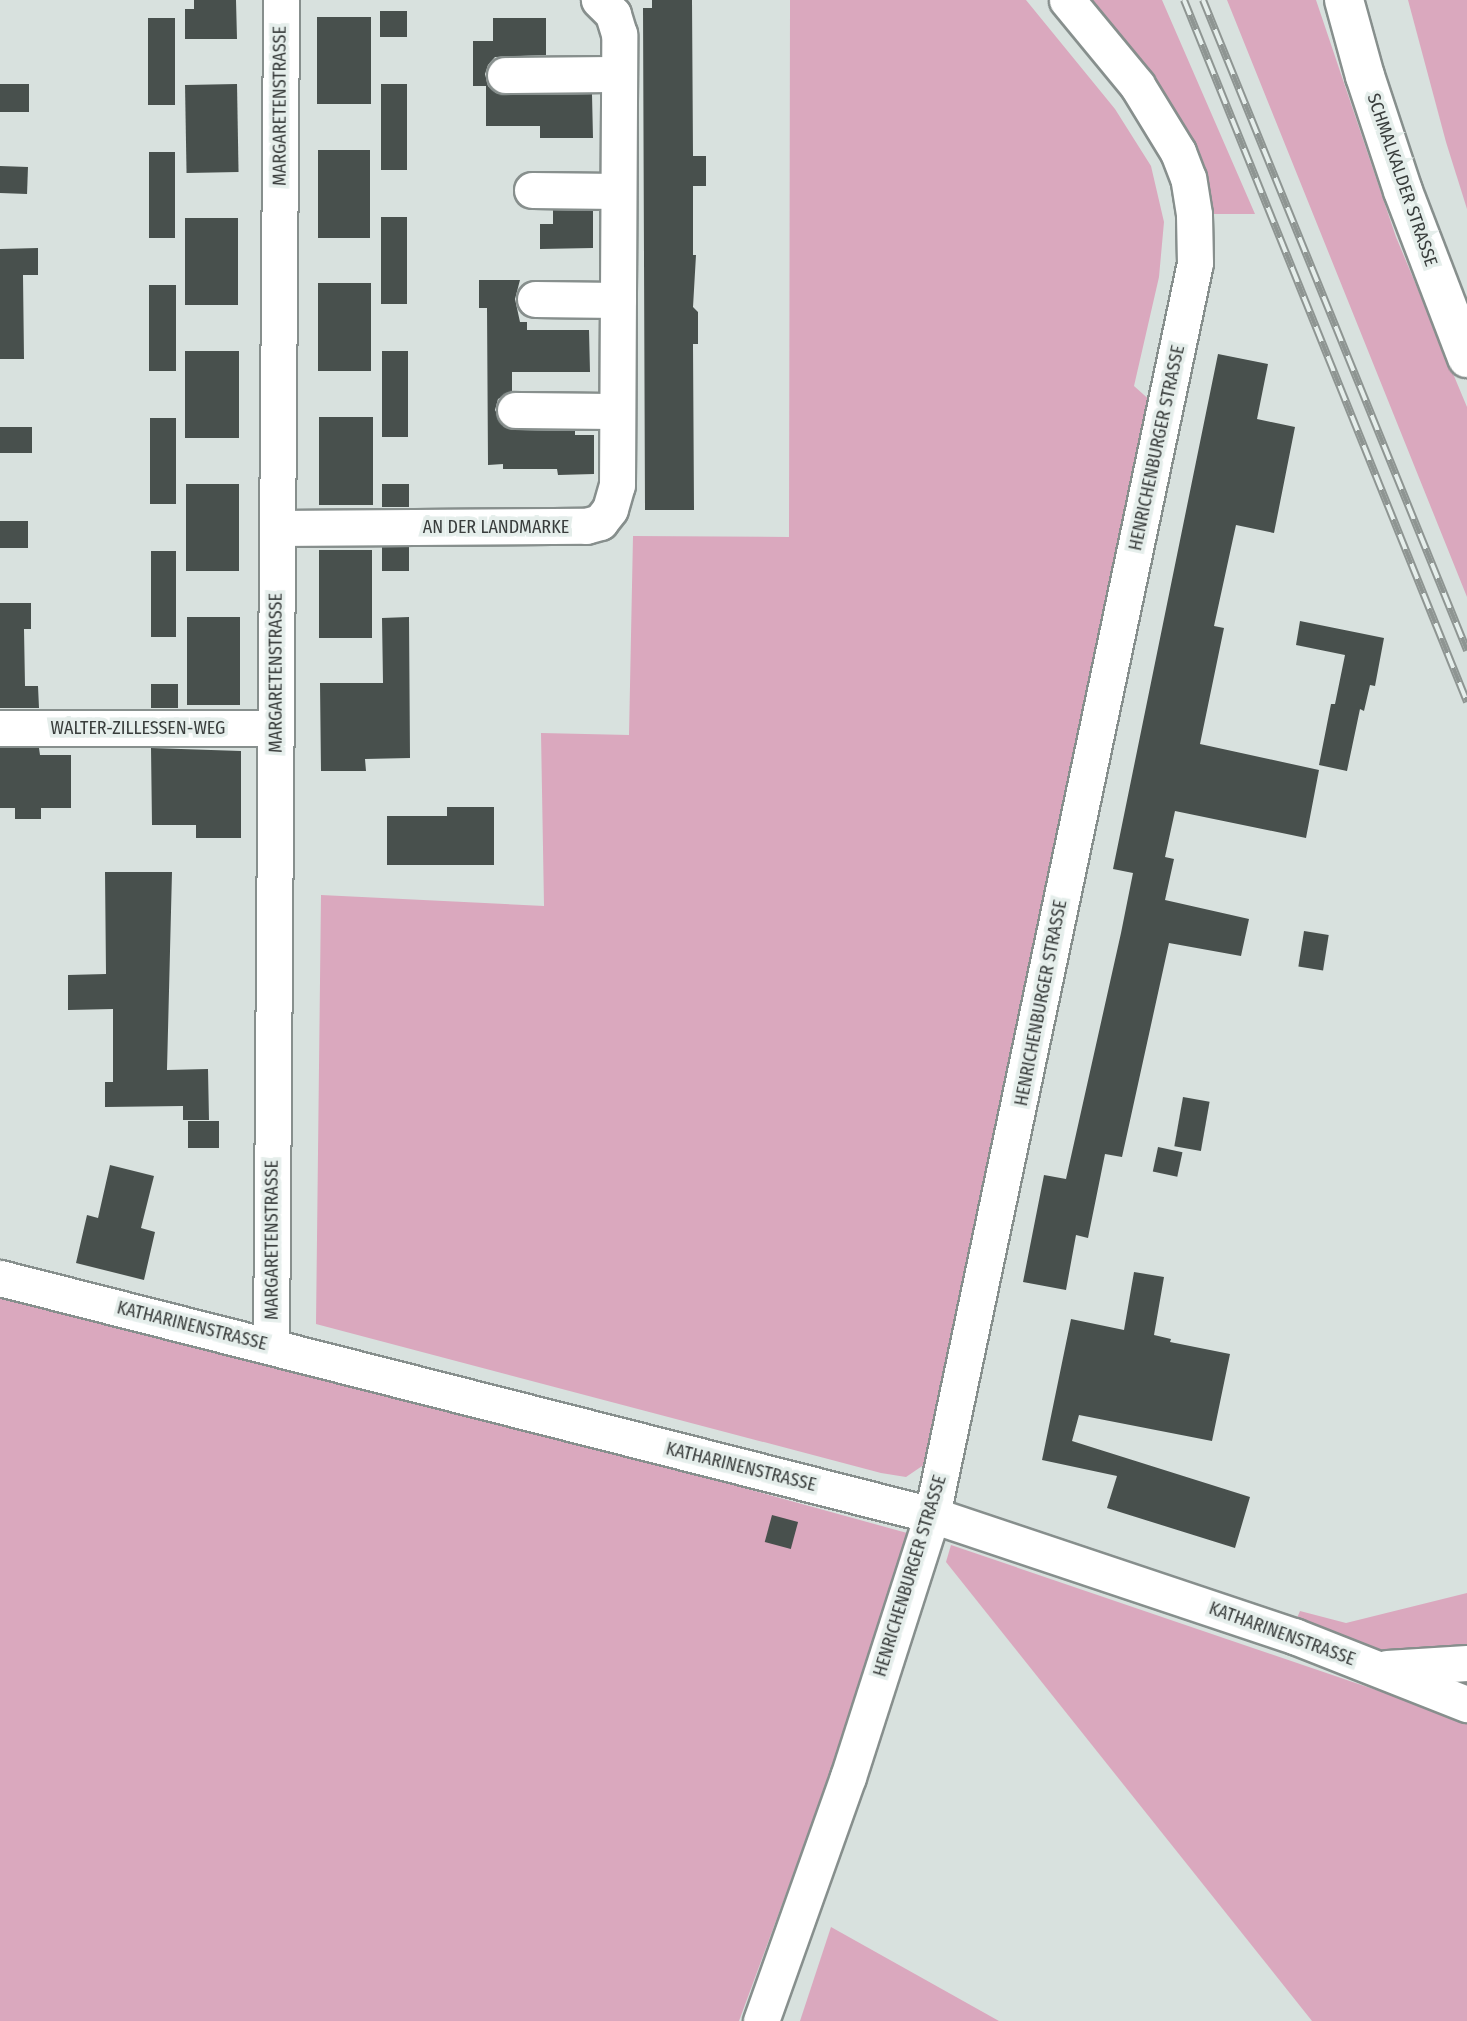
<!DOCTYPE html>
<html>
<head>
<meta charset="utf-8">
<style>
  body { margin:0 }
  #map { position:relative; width:1467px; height:2021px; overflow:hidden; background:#d8e1de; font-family:"Fira Sans Condensed",sans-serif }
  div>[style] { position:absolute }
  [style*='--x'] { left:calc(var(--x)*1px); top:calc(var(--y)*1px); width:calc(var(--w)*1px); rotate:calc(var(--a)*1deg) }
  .green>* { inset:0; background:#daa8be }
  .building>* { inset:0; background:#48504d; transform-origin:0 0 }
  .roads { filter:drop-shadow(2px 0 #878f8d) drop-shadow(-2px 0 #878f8d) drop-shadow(0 2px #878f8d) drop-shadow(0 -2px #878f8d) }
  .minor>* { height:35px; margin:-17.5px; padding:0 17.5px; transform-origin:17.5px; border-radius:17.5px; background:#fff }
  .major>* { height:38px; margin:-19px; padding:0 19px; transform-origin:19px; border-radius:19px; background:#fff }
  .rail>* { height:8px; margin-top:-4px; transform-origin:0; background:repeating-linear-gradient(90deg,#e5eeeb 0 16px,#8e9592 0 32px); box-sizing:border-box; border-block:2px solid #8e9592 }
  span { translate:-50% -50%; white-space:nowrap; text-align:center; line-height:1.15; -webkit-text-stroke:7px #e5eeeb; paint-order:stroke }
  .street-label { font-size:18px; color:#393d3c }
</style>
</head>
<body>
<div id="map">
  <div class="green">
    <i style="clip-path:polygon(790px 0,1026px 0,1115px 109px,1151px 166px,1164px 222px,1159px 277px,1134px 386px,1153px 403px,931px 1460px,906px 1477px,881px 1473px,316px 1324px,321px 895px,544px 906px,541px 733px,629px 735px,633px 536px,789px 537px)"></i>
    <i style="clip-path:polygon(1090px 0,1162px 0,1255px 214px,1214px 214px,1198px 159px,1176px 115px,1151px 73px)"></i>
    <i style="clip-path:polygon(1227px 0,1316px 0,1396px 237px,1467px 407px,1467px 597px)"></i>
    <i style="clip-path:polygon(1408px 0,1467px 0,1467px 209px,1446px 142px)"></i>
    <i style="clip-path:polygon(0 1292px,268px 1357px,918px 1536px,739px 2021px,0 2021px)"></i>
    <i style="clip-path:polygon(951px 1545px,1467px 1721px,1467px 2021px,1312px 2021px,946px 1562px)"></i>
    <i style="clip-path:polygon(1467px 1593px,1467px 1697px,1291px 1632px,1300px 1611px,1346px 1623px)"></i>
    <i style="clip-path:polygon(831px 1927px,999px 2021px,800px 2021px)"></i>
  </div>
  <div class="building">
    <i style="clip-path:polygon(194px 0,236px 0,237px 39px,185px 39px,185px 9px,194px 9px)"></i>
    <i style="clip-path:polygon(652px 0,692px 0,693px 156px,706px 156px,706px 186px,693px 186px,693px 255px,696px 255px,693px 307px,698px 312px,698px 344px,693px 344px,694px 510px,645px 510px,643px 8px,652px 8px)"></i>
    <i style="left:380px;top:11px;width:27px;height:26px"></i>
    <i style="left:317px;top:17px;width:54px;height:87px"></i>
    <i style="left:175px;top:18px;width:87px;height:27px;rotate:90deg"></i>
    <i style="clip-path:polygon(493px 18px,546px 18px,546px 55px,495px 57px,488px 65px,485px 74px,488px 86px,496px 93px,505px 95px,592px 94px,593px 138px,540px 138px,540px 126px,486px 126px,486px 86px,473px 86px,473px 41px,493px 41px)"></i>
    <i style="left:0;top:84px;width:29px;height:28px"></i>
    <i style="left:237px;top:84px;width:88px;height:52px;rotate:89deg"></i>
    <i style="left:381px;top:84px;width:26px;height:86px"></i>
    <i style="left:318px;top:150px;width:52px;height:88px"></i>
    <i style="left:149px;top:152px;width:26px;height:86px"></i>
    <i style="left:0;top:166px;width:28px;height:27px;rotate:2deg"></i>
    <i style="clip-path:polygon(553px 210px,593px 211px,593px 248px,540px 249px,540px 224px,553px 224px)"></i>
    <i style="left:381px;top:217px;width:26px;height:87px"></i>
    <i style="left:185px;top:218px;width:53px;height:87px"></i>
    <i style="clip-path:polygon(38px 248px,38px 275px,23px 275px,24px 359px,0 359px,0 249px)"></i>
    <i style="clip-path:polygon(479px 280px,520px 280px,515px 299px,520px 322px,527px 322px,527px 330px,589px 330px,590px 372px,512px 372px,512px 391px,498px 399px,495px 410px,504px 427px,514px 430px,575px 431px,575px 435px,594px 435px,594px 474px,558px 475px,557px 469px,503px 469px,503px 464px,488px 465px,487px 308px,479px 308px)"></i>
    <i style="left:371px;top:283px;width:88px;height:53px;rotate:90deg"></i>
    <i style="left:176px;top:285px;width:86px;height:27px;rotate:90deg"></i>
    <i style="left:185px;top:351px;width:54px;height:87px"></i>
    <i style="left:382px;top:351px;width:26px;height:86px"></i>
    <i style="clip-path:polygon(1218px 354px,1268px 364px,1257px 419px,1295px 427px,1274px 533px,1236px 525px,1214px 626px,1224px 628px,1200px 744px,1319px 770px,1306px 838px,1175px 811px,1165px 857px,1174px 859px,1165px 900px,1249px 919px,1241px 956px,1169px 943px,1122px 1157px,1105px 1154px,1088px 1238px,1076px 1235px,1066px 1290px,1023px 1282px,1044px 1175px,1066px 1179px,1121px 933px,1133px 873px,1113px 869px)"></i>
    <i style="left:319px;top:417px;width:54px;height:88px"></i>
    <i style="left:150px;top:418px;width:26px;height:86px"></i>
    <i style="left:0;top:427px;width:32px;height:26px"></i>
    <i style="left:186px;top:484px;width:53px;height:87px"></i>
    <i style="left:382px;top:484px;width:27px;height:23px"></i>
    <i style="left:0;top:521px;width:28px;height:27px"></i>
    <i style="left:382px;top:547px;width:27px;height:24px"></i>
    <i style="left:319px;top:550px;width:53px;height:88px"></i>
    <i style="left:151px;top:551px;width:25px;height:86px"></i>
    <i style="clip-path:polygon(0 603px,31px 603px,31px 629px,24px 629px,25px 686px,38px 686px,39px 708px,0 708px)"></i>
    <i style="left:187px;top:617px;width:53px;height:88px"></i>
    <i style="clip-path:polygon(409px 617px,410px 758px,365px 759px,366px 771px,321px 771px,320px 683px,383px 683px,382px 618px)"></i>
    <i style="clip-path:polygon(1300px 621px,1384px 638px,1375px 686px,1370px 685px,1364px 711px,1360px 709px,1347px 771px,1319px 765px,1331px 704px,1335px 704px,1345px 655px,1296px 645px)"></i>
    <i style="left:151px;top:684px;width:27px;height:24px"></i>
    <i style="clip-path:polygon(0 748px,39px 748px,40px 755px,71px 755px,71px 808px,41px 808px,41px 819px,15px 819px,15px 808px,0 808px)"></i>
    <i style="clip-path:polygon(151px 748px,241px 751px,241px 838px,196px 838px,196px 825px,152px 825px)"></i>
    <i style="clip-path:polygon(447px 807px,494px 807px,494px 865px,387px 865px,387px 816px,447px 816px)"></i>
    <i style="clip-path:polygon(105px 872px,172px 872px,167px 1070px,208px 1069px,209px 1120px,183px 1120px,183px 1106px,105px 1107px,105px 1082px,113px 1082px,113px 1009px,68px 1010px,68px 975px,106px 974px)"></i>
    <i style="left:1304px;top:931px;width:25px;height:36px;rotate:9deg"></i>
    <i style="left:1183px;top:1097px;width:27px;height:50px;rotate:10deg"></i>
    <i style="left:188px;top:1121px;width:31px;height:27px"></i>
    <i style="left:1158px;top:1147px;width:25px;height:25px;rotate:12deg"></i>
    <i style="clip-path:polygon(110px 1165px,154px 1176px,141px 1228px,155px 1232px,144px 1280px,76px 1263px,87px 1215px,98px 1218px)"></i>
    <i style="clip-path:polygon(1134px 1272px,1164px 1277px,1154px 1335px,1171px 1339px,1170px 1342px,1230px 1354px,1212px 1441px,1079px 1415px,1072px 1441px,1250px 1497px,1235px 1548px,1107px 1508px,1117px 1476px,1042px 1460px,1071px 1319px,1124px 1330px)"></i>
    <i style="left:772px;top:1515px;width:27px;height:28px;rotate:15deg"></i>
  </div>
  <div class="roads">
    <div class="minor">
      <i style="--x:505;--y:75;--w:113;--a:-0.5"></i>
      <i style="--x:532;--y:190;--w:86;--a:0.7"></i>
      <i style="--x:535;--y:299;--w:83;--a:0.7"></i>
      <i style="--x:515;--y:410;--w:102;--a:0.6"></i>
      <i style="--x:277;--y:528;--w:309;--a:-0.4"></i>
      <i style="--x:586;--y:526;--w:15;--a:-16"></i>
      <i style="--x:600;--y:522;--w:16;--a:-52"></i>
      <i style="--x:610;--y:509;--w:25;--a:-74"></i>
      <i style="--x:617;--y:485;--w:451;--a:-89.7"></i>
      <i style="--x:619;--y:34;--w:21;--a:-107"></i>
      <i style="--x:613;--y:14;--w:20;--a:-135"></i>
      <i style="--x:0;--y:728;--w:275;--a:0"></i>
      <i style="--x:0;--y:1278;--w:962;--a:14.27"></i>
      <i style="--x:932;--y:1515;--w:382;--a:18.5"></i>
      <i style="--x:1294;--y:1636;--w:186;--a:21.5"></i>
      <i style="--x:271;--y:1346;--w:1346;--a:-89.57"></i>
      <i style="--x:1387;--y:1668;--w:80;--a:-3.6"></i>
      <i style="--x:761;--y:2021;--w:259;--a:-70.4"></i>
      <i style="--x:848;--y:1777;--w:275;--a:-72.2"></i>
      <i style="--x:932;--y:1515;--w:1279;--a:-78.14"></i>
      <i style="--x:1195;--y:263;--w:49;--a:-91.2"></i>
      <i style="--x:1194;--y:214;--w:36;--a:-99"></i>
      <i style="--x:1188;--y:178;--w:28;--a:-111"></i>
      <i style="--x:1178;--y:152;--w:79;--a:-121.5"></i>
      <i style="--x:1137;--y:85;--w:110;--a:-129.5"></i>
    </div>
    <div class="major">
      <i style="--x:1344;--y:0;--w:79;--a:74.6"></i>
      <i style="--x:1365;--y:76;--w:121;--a:71.7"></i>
      <i style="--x:1403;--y:191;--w:179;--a:69"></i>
    </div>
  </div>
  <div class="rail">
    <i style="--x:1184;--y:0;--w:757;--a:68.04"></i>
    <i style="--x:1203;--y:0;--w:702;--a:67.9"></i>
  </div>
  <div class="street-label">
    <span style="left:280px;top:106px;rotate:-90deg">MARGARETENSTRASSE</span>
    <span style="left:1402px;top:180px;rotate:71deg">SCHMALKALDER STRASSE</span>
    <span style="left:1157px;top:448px;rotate:-78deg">HENRICHENBURGER STRASSE</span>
    <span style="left:496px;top:527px">AN DER LANDMARKE</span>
    <span style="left:276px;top:673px;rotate:-90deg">MARGARETENSTRASSE</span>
    <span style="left:138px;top:728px">WALTER-ZILLESSEN-WEG</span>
    <span style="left:1041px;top:1003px;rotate:-79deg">HENRICHENBURGER STRASSE</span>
    <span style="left:272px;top:1240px;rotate:-90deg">MARGARETENSTRASSE</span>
    <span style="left:192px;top:1326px;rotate:14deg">KATHARINENSTRASSE</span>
    <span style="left:741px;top:1467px;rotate:14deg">KATHARINENSTRASSE</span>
    <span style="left:910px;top:1576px;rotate:-73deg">HENRICHENBURGER STRASSE</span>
    <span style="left:1282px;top:1634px;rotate:20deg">KATHARINENSTRASSE</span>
  </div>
</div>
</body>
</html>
